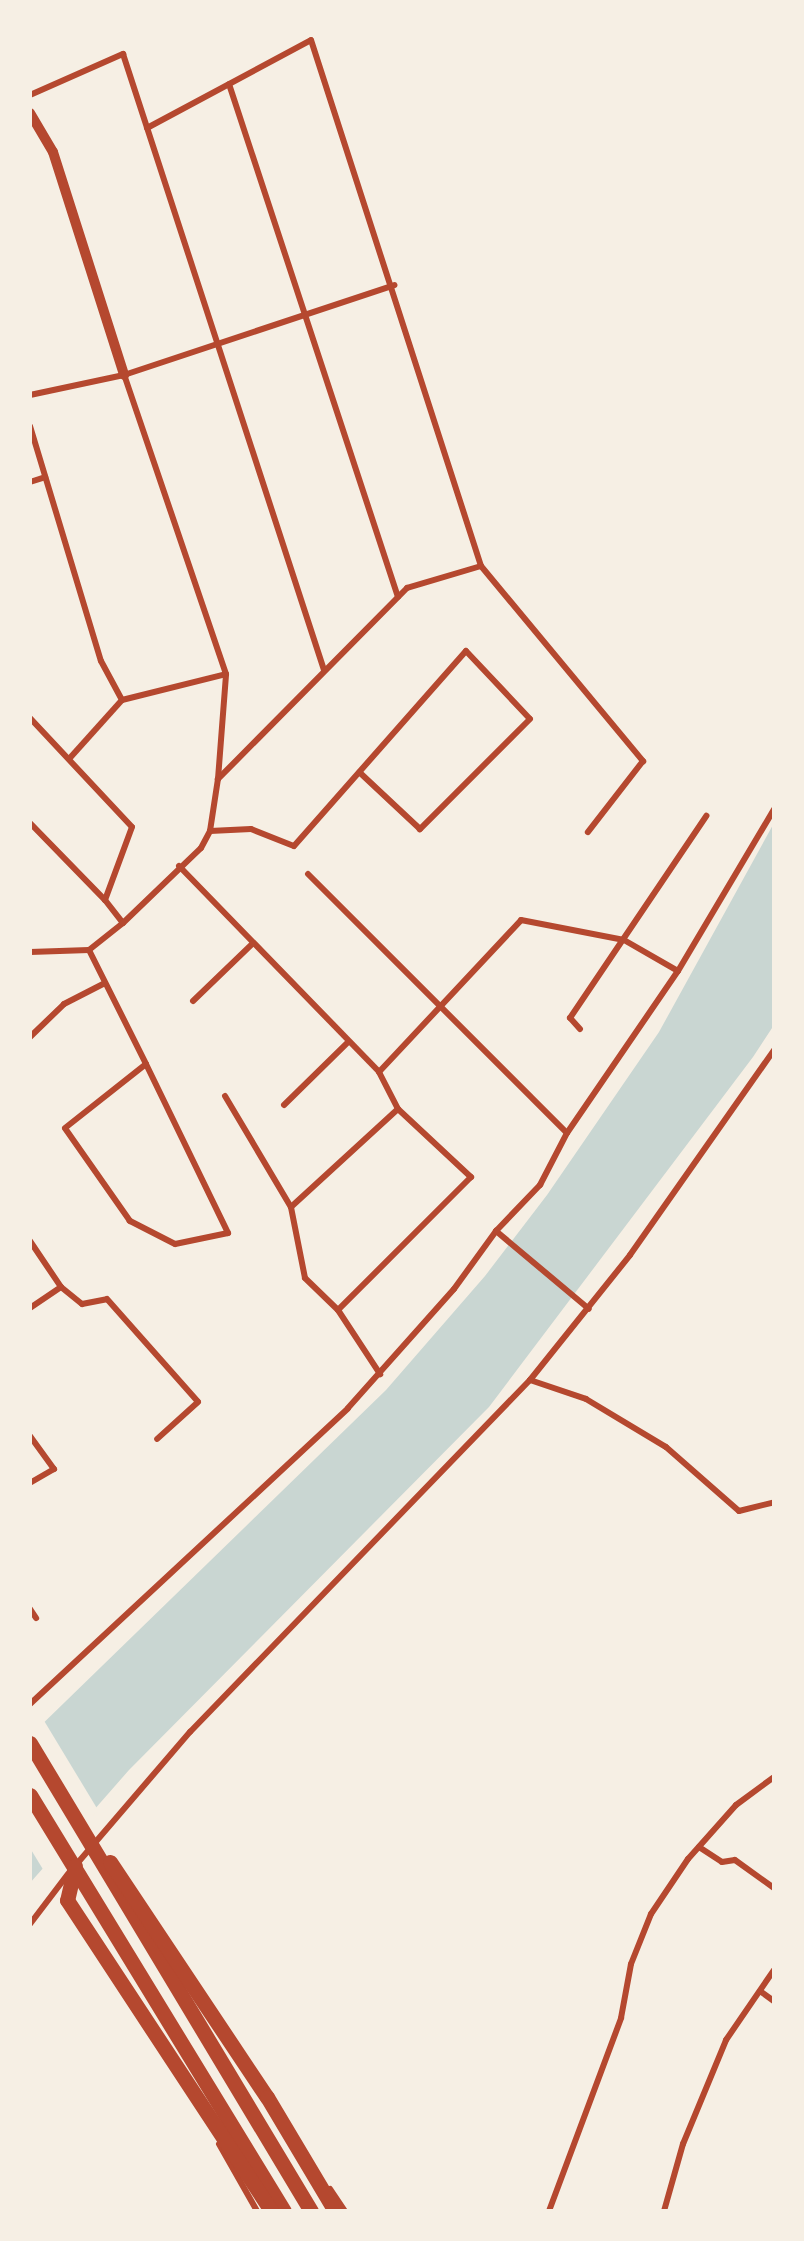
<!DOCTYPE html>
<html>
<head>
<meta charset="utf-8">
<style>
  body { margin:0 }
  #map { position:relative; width:804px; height:2241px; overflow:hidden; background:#f6efe4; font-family:Signika,sans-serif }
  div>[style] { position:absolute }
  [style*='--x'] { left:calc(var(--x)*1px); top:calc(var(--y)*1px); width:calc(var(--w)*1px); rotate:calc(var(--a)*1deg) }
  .water>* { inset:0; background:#c9d6d2 }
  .pier>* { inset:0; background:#f6efe4 }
  .minor>* { height:6px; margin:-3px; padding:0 3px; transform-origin:3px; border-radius:3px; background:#b5482f }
  .tertiary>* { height:10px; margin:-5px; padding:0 5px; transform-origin:5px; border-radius:5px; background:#b5482f }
  .primary>* { height:15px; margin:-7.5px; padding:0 7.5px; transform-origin:7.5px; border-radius:7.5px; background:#b5482f }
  span { translate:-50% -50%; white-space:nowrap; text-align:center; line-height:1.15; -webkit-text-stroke:5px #f6efe4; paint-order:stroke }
  .frame { position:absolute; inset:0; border:32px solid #f6efe4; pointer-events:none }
</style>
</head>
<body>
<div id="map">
  <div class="water">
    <i style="clip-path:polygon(774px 823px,774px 1025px,753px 1057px,489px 1407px,129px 1770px,30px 1883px,30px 1736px,386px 1390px,485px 1276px,547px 1195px,659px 1032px)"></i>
  </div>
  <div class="pier">
    <i style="clip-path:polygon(43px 1719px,98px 1810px,44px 1871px,30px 1848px,30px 1732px)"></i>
  </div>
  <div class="minor">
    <i style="--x:229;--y:84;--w:540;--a:71.77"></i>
    <i style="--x:30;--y:95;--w:102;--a:-23.8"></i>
    <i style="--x:123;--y:54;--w:648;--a:71.93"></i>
    <i style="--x:147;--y:128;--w:186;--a:-28.2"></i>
    <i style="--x:311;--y:40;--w:553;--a:72.09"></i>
    <i style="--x:481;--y:566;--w:77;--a:163.4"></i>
    <i style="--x:407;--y:588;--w:269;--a:134.7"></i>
    <i style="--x:30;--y:395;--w:96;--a:-12"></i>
    <i style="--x:124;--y:375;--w:285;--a:-18.4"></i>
    <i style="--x:30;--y:426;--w:245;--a:73.2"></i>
    <i style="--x:101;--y:661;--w:44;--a:61.7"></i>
    <i style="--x:122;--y:700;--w:107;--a:-14"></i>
    <i style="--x:30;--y:482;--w:16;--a:-18"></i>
    <i style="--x:481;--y:566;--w:254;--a:50.3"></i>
    <i style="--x:643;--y:761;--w:90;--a:127.8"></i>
    <i style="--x:30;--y:718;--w:149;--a:46.9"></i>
    <i style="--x:132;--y:827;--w:78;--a:110.3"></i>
    <i style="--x:105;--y:900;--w:29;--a:52"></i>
    <i style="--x:69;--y:759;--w:79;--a:-48.1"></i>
    <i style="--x:30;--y:823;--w:107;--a:45.8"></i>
    <i style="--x:210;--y:831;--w:41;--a:-2.8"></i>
    <i style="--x:251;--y:829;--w:46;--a:21.6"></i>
    <i style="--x:294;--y:846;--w:260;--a:-48.6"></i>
    <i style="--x:466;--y:651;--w:93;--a:46.7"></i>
    <i style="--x:530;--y:719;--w:156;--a:135"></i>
    <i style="--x:420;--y:829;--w:83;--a:-136.9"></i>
    <i style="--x:179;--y:866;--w:287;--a:45.8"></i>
    <i style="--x:379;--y:1072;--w:208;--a:-46.9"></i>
    <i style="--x:521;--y:920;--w:105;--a:11"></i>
    <i style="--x:624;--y:940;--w:62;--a:29.9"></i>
    <i style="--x:308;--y:874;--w:366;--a:45"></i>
    <i style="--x:89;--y:950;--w:127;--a:63.4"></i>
    <i style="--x:30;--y:952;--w:59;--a:-1.9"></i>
    <i style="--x:89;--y:950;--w:43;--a:-38.5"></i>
    <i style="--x:123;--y:923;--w:108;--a:-43.9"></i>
    <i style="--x:201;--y:848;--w:19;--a:-62"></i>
    <i style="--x:210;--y:831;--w:53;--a:-81.3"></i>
    <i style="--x:218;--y:779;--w:105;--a:-85.6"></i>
    <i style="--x:226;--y:674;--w:316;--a:-108.8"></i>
    <i style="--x:193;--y:1001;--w:82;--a:-44"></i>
    <i style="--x:580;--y:1029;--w:15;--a:-132"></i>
    <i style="--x:570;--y:1018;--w:244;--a:-56"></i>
    <i style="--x:30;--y:1037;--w:47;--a:-44.1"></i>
    <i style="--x:64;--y:1004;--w:46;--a:-27.1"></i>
    <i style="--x:146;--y:1064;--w:188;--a:64.1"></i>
    <i style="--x:228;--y:1233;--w:54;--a:168.3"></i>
    <i style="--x:175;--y:1244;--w:51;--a:-152.9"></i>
    <i style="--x:130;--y:1221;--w:113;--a:-125"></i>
    <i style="--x:65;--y:1128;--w:103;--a:-38.3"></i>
    <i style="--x:379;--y:1072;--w:42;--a:62.8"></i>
    <i style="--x:398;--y:1109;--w:100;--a:43"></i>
    <i style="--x:471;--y:1177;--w:188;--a:135"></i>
    <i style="--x:338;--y:1310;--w:46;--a:-135.9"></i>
    <i style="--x:305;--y:1278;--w:72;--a:-101.2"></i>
    <i style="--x:291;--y:1207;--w:145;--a:-42.5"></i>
    <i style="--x:225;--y:1096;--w:129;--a:59.3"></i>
    <i style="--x:284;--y:1105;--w:88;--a:-44.5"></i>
    <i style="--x:496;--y:1231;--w:121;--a:40"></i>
    <i style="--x:30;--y:1241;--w:55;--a:56"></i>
    <i style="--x:61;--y:1287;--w:37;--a:146"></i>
    <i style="--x:61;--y:1287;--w:27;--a:39"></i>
    <i style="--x:82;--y:1304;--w:25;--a:-11"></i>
    <i style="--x:107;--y:1299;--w:137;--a:48.5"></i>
    <i style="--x:198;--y:1402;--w:55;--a:137.9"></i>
    <i style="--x:338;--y:1310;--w:77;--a:56.7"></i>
    <i style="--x:530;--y:1380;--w:59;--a:18.7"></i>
    <i style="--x:586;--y:1399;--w:93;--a:31"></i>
    <i style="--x:666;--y:1447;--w:97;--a:41.2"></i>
    <i style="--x:739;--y:1511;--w:36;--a:-14"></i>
    <i style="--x:30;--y:1436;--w:41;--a:54"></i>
    <i style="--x:54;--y:1469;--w:28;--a:150"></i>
    <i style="--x:30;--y:1609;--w:11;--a:56"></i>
    <i style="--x:30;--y:1704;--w:434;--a:-42.9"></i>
    <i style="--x:348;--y:1408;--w:159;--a:-48.3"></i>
    <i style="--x:454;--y:1289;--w:72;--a:-54.1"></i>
    <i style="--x:496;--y:1231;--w:64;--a:-46.3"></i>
    <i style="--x:540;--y:1185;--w:59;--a:-62.6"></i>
    <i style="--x:567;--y:1133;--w:196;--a:-55.6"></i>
    <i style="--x:678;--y:971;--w:188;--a:-59.3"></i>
    <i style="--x:699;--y:1847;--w:27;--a:33"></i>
    <i style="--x:722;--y:1862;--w:13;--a:-9"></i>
    <i style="--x:735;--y:1860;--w:48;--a:35.7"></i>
    <i style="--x:75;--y:1866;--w:177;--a:-49.4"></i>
    <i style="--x:190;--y:1732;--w:489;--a:-46"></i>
    <i style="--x:530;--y:1380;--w:160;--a:-51.3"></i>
    <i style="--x:630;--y:1255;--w:251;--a:-54.9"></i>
    <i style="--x:30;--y:1924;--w:63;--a:-52.8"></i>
    <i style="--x:760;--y:1991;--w:17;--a:36"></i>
    <i style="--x:219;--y:2144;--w:77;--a:60.4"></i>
    <i style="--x:330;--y:2189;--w:27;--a:56"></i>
    <i style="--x:549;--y:2211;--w:206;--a:-69.5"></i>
    <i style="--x:621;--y:2018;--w:55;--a:-79.5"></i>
    <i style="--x:631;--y:1964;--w:54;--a:-68.2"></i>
    <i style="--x:651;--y:1914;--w:66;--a:-56.1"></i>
    <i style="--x:688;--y:1859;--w:72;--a:-48.4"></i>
    <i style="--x:736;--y:1805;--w:47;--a:-36.4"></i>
    <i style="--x:664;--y:2211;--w:70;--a:-74.2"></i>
    <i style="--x:683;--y:2144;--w:113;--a:-67.5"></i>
    <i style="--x:726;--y:2040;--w:85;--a:-55.6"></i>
  </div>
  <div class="tertiary">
    <i style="--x:30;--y:113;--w:45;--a:59.5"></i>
    <i style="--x:53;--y:152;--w:234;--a:72.3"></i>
  </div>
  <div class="primary">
    <i style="--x:30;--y:1743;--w:546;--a:59.02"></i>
    <i style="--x:30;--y:1795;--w:487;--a:58.6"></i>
    <i style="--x:110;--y:1862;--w:283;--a:56.3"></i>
    <i style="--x:267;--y:2097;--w:133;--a:59.2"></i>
    <i style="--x:75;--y:1866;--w:35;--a:103"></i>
    <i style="--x:67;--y:1900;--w:372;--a:56.7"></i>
  </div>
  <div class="frame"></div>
</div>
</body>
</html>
